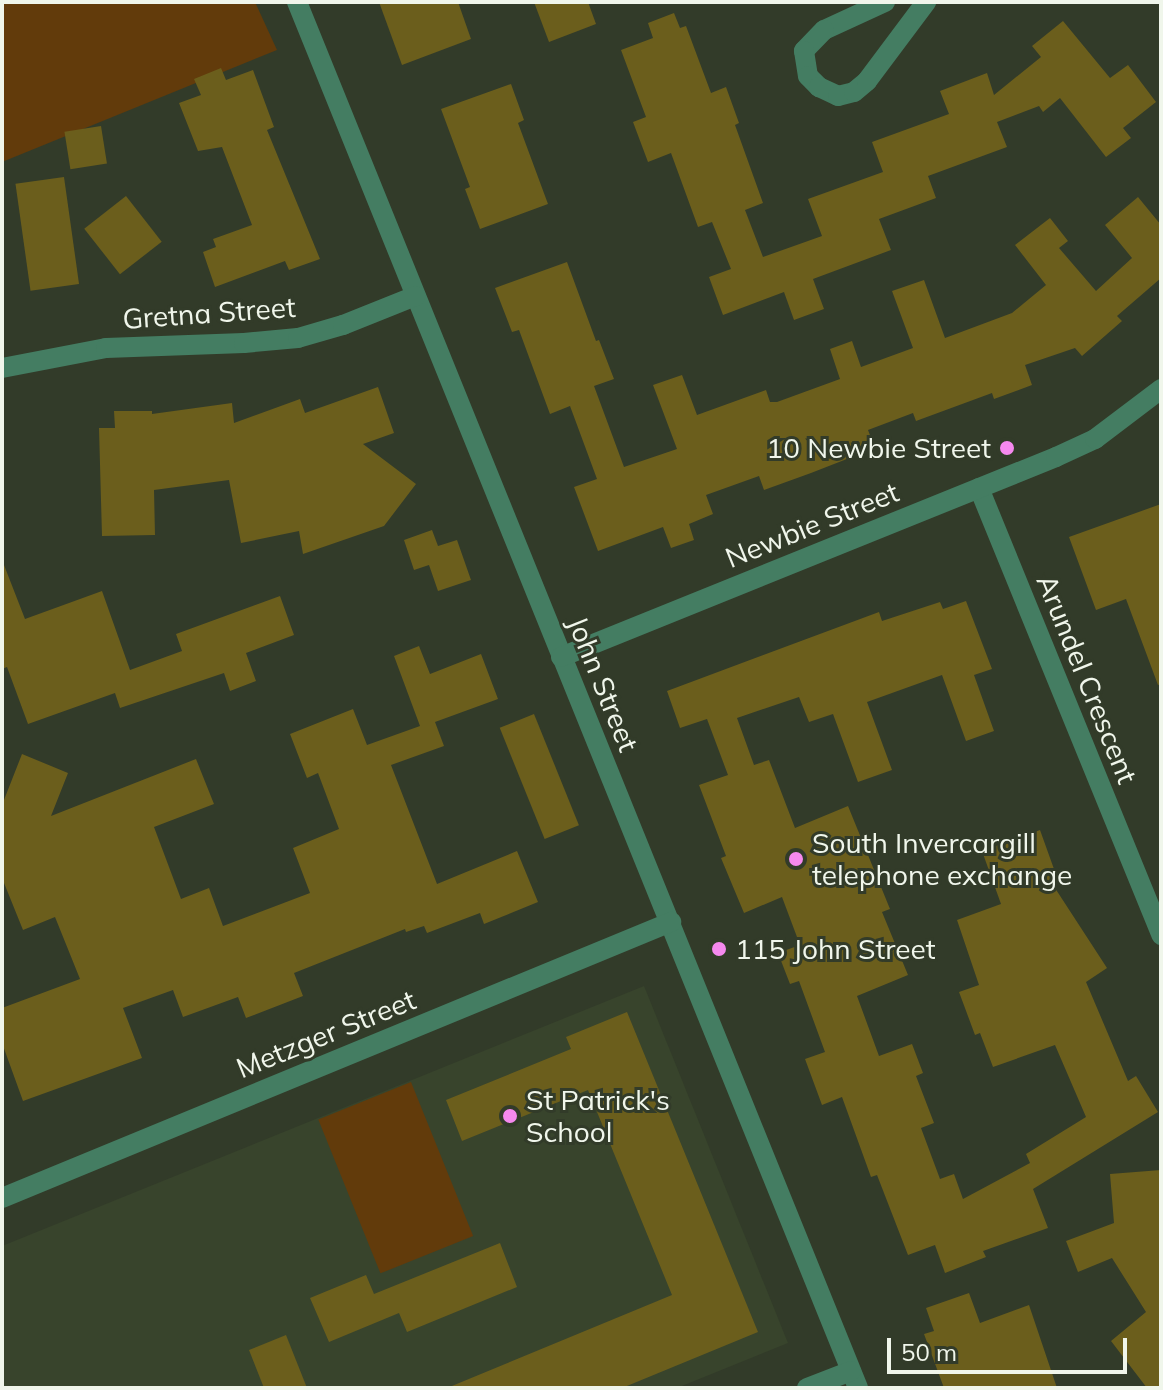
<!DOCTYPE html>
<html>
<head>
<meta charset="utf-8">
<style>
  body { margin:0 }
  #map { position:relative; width:1163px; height:1390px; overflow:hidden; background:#323b29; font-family:Mulish,sans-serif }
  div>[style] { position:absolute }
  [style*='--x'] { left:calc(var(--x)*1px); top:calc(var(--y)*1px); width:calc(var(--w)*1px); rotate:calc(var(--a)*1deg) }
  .built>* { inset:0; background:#38442c }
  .green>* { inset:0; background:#623b0b; transform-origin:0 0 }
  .building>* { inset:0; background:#6b5e1c; transform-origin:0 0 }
  .minor>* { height:20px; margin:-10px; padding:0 10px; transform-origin:10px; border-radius:10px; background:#447d62 }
  .dots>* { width:22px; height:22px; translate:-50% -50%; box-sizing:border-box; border:4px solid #323b29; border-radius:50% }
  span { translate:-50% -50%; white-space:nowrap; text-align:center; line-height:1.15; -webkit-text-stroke:6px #323b29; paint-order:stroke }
  .street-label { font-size:28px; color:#f0f6eb }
  .poi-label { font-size:28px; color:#f0f6eb }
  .right { translate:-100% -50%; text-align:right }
  .left { translate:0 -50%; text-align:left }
  .frame { position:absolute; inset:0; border:4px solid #f0f6eb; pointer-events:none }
  .scale { position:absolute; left:887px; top:1338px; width:240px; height:36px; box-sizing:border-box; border:4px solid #f0f6eb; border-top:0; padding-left:10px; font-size:24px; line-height:28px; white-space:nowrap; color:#f0f6eb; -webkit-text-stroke:6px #323b29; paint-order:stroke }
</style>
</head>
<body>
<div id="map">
  <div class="built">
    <i style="clip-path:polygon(644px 986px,788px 1343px,677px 1388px,2px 1388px,2px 1246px)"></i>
  </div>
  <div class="green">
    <i style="clip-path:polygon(2px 2px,255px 2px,277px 50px,2px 162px)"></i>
    <i style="left:411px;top:1082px;width:166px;height:100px;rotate:68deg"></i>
  </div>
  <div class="building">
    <i style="clip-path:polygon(379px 2px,458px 2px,471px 39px,402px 65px)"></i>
    <i style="clip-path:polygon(534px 2px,588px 2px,596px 24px,549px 42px)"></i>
    <i style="clip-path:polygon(674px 13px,680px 28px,686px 26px,711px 93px,726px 87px,739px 123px,735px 125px,763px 203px,745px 210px,763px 257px,822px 236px,808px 199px,883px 172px,872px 142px,949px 114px,940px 91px,987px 73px,994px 95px,1041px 57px,1032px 46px,1063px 21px,1110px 78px,1128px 65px,1156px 102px,1123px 128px,1131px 138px,1106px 157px,1060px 98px,1043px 112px,1039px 106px,997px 122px,1007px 147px,928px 176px,936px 198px,879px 219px,891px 250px,813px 279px,824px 309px,794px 320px,784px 292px,723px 315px,709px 277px,731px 269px,712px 222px,698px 227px,671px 153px,648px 162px,633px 122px,646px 117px,621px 50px,653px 38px,648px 23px)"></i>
    <i style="clip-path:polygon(221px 68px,226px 80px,253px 70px,274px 127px,267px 130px,320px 259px,289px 270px,285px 261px,215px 287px,203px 252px,216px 247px,213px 239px,252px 225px,222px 147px,198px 151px,179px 103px,201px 95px,194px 79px)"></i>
    <i style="clip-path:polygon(511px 84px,524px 120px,518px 123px,548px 204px,480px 229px,465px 189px,470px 187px,441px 109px)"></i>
    <i style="left:101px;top:126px;width:38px;height:37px;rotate:81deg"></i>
    <i style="left:64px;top:177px;width:108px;height:49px;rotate:82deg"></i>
    <i style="left:126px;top:196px;width:58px;height:53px;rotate:52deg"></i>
    <i style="clip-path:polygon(1138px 197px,1161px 225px,1161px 278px,1117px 316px,1122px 321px,1082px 356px,1075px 348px,1025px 365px,1032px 385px,994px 399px,992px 393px,916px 421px,913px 413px,868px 430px,875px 448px,811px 473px,764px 490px,759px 476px,706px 495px,713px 514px,689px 524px,694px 540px,671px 548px,663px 527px,598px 551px,574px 487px,597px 479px,570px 406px,550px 414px,519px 330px,512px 332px,495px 288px,567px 262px,596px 341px,599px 340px,614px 379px,594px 386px,624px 467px,677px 449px,653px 385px,682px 375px,697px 415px,766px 390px,770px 402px,777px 402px,840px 379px,830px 349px,852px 341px,861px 367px,913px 348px,892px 291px,924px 280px,945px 338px,1012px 313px,1046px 285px,1015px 245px,1050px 218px,1068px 241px,1059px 248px,1096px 291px,1132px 258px,1105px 225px)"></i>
    <i style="clip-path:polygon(378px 387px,394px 433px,363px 444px,416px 484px,384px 526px,303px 554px,299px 531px,241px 543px,229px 480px,154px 490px,155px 535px,102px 536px,99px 428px,115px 428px,114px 411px,152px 411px,152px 414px,232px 403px,234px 423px,300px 399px,305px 413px)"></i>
    <i style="clip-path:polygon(1161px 504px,1161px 684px,1158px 685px,1126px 599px,1096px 610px,1069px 537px)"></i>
    <i style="clip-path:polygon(432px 530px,438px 546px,457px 540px,471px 580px,438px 591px,429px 565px,414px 570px,404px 540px)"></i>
    <i style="clip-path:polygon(4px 565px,25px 619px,102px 591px,130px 670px,182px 651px,176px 634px,280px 596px,294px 635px,246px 653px,256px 681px,230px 691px,224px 673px,120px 708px,115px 693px,28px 724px,7px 667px,2px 669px)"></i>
    <i style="clip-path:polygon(966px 601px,992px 669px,974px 675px,994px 731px,966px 741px,942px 675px,867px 702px,892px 770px,858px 782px,833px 714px,809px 722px,799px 697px,737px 718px,754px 765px,769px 760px,795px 828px,848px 806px,890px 909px,882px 912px,908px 975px,857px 996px,879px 1056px,912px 1044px,923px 1073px,916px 1076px,934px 1123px,921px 1128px,940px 1179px,954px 1174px,963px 1199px,1030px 1163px,1026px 1154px,1086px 1117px,1055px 1045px,993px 1067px,980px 1033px,975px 1035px,959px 992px,979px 985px,957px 920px,1001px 904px,982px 851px,1040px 830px,1059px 883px,1053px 885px,1107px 968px,1086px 982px,1128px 1081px,1136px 1076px,1158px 1112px,1033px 1189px,1048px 1228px,983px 1251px,986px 1257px,945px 1273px,935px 1245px,908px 1255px,877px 1175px,871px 1177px,842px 1097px,822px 1105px,805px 1059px,825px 1052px,799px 981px,790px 984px,778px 953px,800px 945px,782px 897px,744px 913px,721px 858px,726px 856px,699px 785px,728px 775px,707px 719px,680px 728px,667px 691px,879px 612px,882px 621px,940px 602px,943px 609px)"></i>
    <i style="clip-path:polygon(419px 646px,430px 674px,481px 654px,498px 699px,435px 722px,444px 746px,391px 765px,437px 884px,517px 851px,538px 902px,484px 924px,480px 913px,427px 933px,424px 926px,406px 932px,405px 929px,294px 973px,303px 996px,246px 1018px,238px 997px,183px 1017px,173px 990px,123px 1008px,142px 1058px,23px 1101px,2px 1043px,2px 1008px,80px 979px,55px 917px,23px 930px,2px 878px,2px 805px,22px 754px,68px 773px,51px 816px,196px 759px,214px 804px,154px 827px,181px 899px,209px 888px,223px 926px,310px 893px,293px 848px,339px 829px,318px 773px,307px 778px,290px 734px,353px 709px,367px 745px,420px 726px,394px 656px)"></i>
    <i style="left:534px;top:714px;width:120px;height:37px;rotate:68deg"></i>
    <i style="clip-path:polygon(627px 1012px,758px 1332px,622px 1388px,447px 1388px,672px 1295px,588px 1090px,462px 1141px,446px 1100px,571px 1049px,566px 1037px)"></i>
    <i style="clip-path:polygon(1161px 1170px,1161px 1388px,1147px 1388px,1111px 1341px,1146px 1312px,1112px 1258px,1078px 1272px,1066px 1241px,1114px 1223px,1110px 1174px)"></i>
    <i style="clip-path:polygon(500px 1243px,517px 1287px,407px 1332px,399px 1313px,329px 1342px,310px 1298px,366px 1275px,374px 1294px)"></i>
    <i style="clip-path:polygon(969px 1293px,980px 1323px,1029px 1305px,1057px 1388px,944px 1388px,924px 1334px,934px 1331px,926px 1308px)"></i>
    <i style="clip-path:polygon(286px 1335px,307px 1388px,264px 1388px,249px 1350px)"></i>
  </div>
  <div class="minor">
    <i style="--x:297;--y:2;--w:1495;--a:67.96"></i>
    <i style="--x:885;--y:2;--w:67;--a:155.3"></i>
    <i style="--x:824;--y:30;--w:29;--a:134"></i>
    <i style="--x:804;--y:51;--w:25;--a:81"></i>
    <i style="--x:808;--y:76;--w:16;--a:45"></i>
    <i style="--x:819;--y:87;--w:21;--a:25"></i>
    <i style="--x:838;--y:96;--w:16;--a:-14"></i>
    <i style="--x:854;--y:92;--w:17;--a:-40"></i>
    <i style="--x:867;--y:81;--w:99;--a:-53.2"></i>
    <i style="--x:2;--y:368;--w:106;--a:-10.9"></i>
    <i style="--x:106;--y:348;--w:138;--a:-2.1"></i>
    <i style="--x:244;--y:343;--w:54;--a:-5.3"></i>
    <i style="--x:298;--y:338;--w:47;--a:-16.1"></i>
    <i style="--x:343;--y:325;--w:78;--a:-21.9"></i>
    <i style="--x:979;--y:488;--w:483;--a:67.8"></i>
    <i style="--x:561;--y:657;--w:534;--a:-22"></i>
    <i style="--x:1056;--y:457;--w:43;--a:-24.8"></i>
    <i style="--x:1095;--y:439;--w:83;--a:-37.1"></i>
    <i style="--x:2;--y:1198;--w:724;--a:-22.42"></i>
    <i style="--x:807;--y:1388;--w:47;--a:-21.1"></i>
  </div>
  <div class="dots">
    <i style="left:1007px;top:448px;background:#f589ee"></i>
    <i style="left:796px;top:859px;background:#f589ee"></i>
    <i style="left:719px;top:949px;background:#f589ee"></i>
    <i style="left:510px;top:1116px;background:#f589ee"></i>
  </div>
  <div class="street-label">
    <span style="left:209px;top:313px;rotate:-4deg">Gretna Street</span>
    <span style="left:812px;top:525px;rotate:-22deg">Newbie Street</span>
    <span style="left:1087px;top:679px;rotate:68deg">Arundel Crescent</span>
    <span style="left:603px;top:684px;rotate:68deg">John Street</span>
    <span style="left:326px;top:1034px;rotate:-22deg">Metzger Street</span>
  </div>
  <div class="poi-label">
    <span class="right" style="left:991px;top:448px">10 Newbie Street</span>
    <span class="left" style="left:812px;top:859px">South Invercargill<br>telephone exchange</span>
    <span class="left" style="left:735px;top:949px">115 John Street</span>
    <span class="left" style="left:526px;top:1116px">St Patrick's<br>School</span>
  </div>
  <div class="frame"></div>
  <div class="scale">50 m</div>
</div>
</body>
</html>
